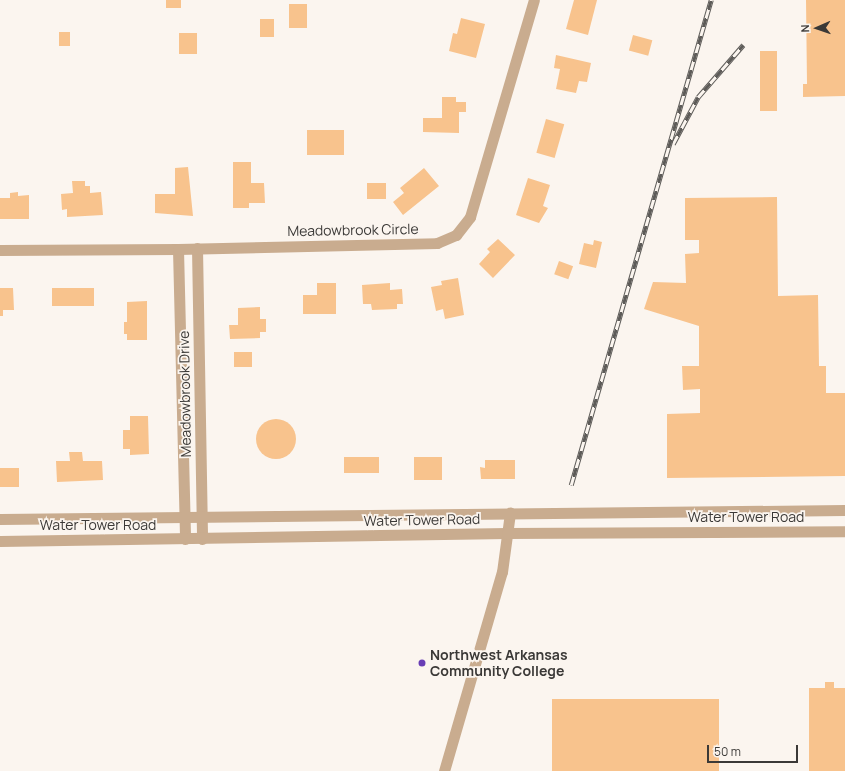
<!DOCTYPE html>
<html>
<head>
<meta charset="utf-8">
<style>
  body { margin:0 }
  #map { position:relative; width:845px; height:771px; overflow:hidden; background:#fbf5ef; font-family:Manrope,sans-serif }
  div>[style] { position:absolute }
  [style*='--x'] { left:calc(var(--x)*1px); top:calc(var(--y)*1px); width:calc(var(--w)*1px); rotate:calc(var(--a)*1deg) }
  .building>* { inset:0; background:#f8c38d; transform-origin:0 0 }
  .round { border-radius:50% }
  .minor>* { height:11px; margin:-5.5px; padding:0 5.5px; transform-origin:5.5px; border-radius:5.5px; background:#c9ac8f }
  .tertiary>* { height:11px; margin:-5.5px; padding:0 5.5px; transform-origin:5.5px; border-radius:5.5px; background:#c9ac8f }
  .rail>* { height:4.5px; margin-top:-2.25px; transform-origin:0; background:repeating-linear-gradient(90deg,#fbf5ef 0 9px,#5d5b58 0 18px); box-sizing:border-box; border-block:1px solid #5d5b58 }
  .dots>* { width:11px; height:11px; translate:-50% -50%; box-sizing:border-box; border:2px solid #fbf5ef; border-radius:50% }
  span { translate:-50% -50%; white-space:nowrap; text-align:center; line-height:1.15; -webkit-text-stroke:3.5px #fbf5ef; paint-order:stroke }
  .street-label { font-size:14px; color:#3b3937 }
  .poi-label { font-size:14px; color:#3b3937; font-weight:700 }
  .left { translate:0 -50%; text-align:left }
  .north { position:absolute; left:797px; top:8px; width:40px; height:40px; -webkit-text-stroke:3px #fbf5ef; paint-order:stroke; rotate:268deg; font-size:11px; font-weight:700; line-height:16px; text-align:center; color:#3b3937 }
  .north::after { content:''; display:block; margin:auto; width:14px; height:18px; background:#3b3937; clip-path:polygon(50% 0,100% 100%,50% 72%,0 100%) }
  .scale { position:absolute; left:707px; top:745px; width:91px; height:18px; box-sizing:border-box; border:2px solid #3b3937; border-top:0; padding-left:5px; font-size:12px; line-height:14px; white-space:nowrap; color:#3b3937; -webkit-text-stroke:3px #fbf5ef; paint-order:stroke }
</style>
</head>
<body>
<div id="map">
  <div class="building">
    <i style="left:166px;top:0;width:15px;height:8px"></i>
    <i style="clip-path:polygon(574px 0,597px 0,588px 35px,566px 29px)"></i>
    <i style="clip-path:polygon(806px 0,845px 0,845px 96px,803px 97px,803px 84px,807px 84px)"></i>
    <i style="left:289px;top:4px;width:18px;height:24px"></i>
    <i style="clip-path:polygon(461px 18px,485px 24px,476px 58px,449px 51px,453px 33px,457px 34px)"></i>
    <i style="left:260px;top:19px;width:14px;height:18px"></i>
    <i style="left:59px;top:32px;width:11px;height:14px"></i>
    <i style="left:179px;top:33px;width:18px;height:21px"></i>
    <i style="left:633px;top:35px;width:20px;height:16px;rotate:15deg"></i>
    <i style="left:760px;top:51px;width:17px;height:60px"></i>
    <i style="clip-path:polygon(556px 55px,591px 63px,587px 82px,579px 81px,576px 93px,556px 89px,560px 69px,554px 68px)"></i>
    <i style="clip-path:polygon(442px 97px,456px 97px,456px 102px,466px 102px,466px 112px,459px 112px,459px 133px,423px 132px,423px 118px,442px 118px)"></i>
    <i style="left:546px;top:119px;width:19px;height:35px;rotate:16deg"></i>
    <i style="left:307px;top:130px;width:37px;height:25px"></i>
    <i style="clip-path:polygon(233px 162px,251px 162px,251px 183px,264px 183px,265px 203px,249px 203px,249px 208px,233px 208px)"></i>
    <i style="clip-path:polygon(188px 167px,193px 216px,155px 213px,155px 194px,175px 194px,175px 168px)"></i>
    <i style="clip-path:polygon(424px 168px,439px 186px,403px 215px,393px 202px,404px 193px,400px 188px)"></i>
    <i style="clip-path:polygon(528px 178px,550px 185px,543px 206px,548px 208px,539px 223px,516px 215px)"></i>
    <i style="clip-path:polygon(72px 181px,85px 181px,85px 186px,90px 186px,90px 193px,101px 192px,103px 215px,67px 217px,67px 209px,62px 210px,61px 194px,73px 193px)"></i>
    <i style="left:386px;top:183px;width:16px;height:19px;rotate:90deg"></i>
    <i style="clip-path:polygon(18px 192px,18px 196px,29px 195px,29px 219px,0 219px,0 198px,10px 198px,10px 193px)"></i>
    <i style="clip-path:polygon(777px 197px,778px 296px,818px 295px,819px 366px,826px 366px,826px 393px,845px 393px,845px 476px,667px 478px,667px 414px,700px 413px,700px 389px,683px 390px,682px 366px,699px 366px,699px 326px,644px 309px,653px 282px,686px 283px,685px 254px,699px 253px,699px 240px,685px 240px,685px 198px)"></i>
    <i style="clip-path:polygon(498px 239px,515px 255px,493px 278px,479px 264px,490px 252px,487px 249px)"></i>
    <i style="clip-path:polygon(594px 240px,602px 242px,596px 268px,579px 264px,584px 243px,593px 245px)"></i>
    <i style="left:559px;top:261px;width:15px;height:14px;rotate:20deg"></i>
    <i style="clip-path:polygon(458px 278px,464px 315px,445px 319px,443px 309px,436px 311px,431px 287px,442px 285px,441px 281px)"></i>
    <i style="clip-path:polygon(317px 283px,336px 283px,336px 314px,303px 314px,303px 295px,317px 295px)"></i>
    <i style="clip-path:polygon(390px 283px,390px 290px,402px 289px,403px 304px,397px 304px,397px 309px,372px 310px,371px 304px,363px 304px,362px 285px)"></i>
    <i style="clip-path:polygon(0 288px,13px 288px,14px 310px,3px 310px,3px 316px,0 316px)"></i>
    <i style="left:94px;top:288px;width:18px;height:42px;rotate:90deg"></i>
    <i style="clip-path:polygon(147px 301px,147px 340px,127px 340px,127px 334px,124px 334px,124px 322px,127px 322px,127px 302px)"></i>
    <i style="clip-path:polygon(260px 307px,260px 319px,266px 319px,266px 332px,260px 332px,260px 338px,230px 339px,229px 325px,238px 325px,238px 308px)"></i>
    <i style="left:234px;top:352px;width:18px;height:15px"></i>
    <i style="clip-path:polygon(130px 416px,148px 416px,149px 454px,130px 455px,130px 449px,123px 449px,123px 430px,130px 430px)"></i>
    <i class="round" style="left:256px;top:419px;width:40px;height:40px"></i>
    <i style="clip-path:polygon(69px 452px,82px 452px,83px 461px,102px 461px,103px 480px,57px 482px,56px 461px,70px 461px)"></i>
    <i style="left:379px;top:457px;width:16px;height:35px;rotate:90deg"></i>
    <i style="left:414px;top:457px;width:28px;height:23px"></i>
    <i style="clip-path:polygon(485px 460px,515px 460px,515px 479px,481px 479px,480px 467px,485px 468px)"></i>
    <i style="left:0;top:468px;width:19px;height:19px"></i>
    <i style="clip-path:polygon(825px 682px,834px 682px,834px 688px,845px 688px,845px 771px,809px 771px,809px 688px,825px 688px)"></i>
    <i style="left:552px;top:699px;width:167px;height:72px"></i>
  </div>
  <div class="minor">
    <i style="--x:197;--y:248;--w:291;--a:89"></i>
    <i style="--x:178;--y:249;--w:290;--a:88.6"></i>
    <i style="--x:0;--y:250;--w:178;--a:-0.3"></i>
    <i style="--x:178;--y:249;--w:259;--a:-1.3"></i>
    <i style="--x:437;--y:243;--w:21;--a:-23"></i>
    <i style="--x:456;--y:235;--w:23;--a:-52"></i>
    <i style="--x:470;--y:217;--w:226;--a:-73.6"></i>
    <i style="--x:444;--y:771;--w:207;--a:-73.8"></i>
    <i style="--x:502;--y:572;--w:60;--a:-82.3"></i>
  </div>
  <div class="tertiary">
    <i style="--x:0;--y:519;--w:845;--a:-0.61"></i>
    <i style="--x:0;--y:541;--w:507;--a:-0.9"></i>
    <i style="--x:507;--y:533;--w:338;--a:-0.3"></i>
  </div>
  <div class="rail">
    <i style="--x:673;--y:144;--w:53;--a:-62"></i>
    <i style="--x:698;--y:97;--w:69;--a:-49.1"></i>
    <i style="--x:571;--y:485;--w:505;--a:-73.9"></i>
  </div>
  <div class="dots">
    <i style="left:422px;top:663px;background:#683db5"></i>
  </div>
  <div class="street-label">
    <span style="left:353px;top:230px;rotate:-1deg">Meadowbrook Circle</span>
    <span style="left:185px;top:394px;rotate:-91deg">Meadowbrook Drive</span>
    <span style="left:746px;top:517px">Water Tower Road</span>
    <span style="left:422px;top:520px;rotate:-1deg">Water Tower Road</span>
    <span style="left:98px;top:525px">Water Tower Road</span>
  </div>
  <div class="poi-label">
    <span class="left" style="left:430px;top:663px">Northwest Arkansas<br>Community College</span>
  </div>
  <div class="north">N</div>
  <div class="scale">50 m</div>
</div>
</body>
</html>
